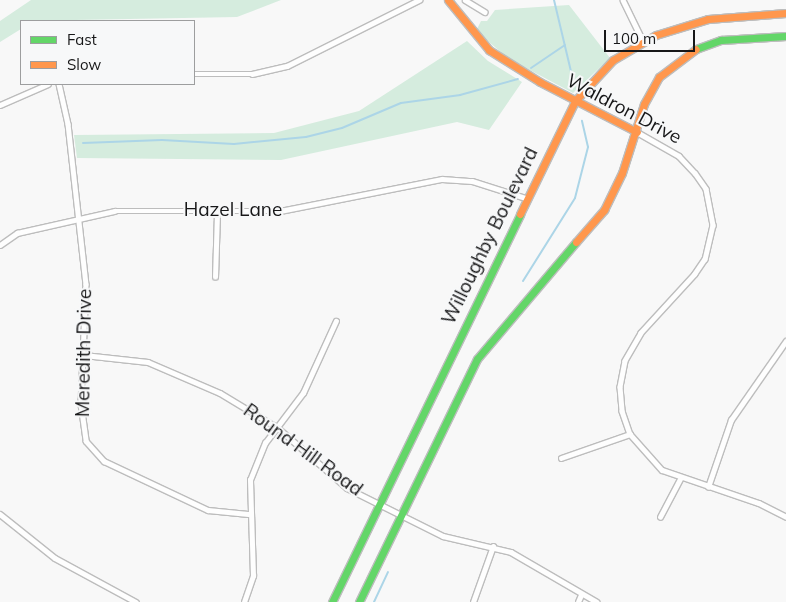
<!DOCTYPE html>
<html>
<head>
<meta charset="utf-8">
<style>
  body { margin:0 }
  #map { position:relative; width:786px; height:602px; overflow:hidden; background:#f8f8f8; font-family:Mulish,sans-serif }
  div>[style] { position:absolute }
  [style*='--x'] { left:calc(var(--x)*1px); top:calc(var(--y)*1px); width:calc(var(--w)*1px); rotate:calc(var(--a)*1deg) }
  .green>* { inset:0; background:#d5ecde }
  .stream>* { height:2px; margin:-1px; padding:0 1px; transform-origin:1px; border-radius:1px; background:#acd5e7 }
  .roads { filter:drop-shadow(1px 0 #bdbdbd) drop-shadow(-1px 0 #bdbdbd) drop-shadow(0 1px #bdbdbd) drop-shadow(0 -1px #bdbdbd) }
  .street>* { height:4.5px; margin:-2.25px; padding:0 2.25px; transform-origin:2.25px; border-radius:2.25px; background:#fefefe }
  .fast>* { height:7px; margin:-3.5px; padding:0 3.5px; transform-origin:3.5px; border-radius:3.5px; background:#63d668 }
  .slow>* { height:7px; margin:-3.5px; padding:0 3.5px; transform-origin:3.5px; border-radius:3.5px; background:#ff974d }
  span { translate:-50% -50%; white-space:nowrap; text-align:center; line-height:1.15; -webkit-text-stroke:4px #f7f8f9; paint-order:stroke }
  .street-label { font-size:19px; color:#171718 }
  .legend { position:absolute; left:20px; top:20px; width:175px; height:65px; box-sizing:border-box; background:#f7f8f9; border:1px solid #9d9e9f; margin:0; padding:6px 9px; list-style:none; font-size:15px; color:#171718 }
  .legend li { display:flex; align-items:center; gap:10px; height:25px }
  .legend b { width:25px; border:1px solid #9d9e9f }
  .scale { position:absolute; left:604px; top:30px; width:91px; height:22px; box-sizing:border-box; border:2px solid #171718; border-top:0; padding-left:6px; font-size:15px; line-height:18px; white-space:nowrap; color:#171718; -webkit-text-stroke:4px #f7f8f9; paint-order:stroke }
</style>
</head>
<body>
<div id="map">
  <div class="green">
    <i style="clip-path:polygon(31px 0,281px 0,237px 17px,21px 21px,21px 29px,0 42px,0 21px)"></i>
    <i style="clip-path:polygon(569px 5px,610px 58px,573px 93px,509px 59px,476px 31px,481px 21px,487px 21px,495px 10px)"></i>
    <i style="clip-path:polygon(467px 41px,488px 61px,522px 82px,489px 130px,457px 122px,281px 160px,77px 158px,74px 135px,274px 133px,359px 111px)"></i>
  </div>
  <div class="stream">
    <i style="--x:554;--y:0;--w:86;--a:76.6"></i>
    <i style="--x:531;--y:68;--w:41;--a:-34.1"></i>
    <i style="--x:83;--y:143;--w:79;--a:-2.2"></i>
    <i style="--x:162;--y:140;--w:72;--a:3.2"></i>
    <i style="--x:234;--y:144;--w:72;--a:-5.6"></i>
    <i style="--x:306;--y:137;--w:37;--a:-14"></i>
    <i style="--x:342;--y:128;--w:64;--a:-23"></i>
    <i style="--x:401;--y:103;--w:60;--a:-7.7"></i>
    <i style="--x:460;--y:95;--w:60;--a:-15.4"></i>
    <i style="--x:523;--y:281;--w:98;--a:-57.9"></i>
    <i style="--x:575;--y:198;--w:53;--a:-75.7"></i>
    <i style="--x:588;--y:147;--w:27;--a:-103"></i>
    <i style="--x:374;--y:602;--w:33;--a:-65"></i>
  </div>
  <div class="roads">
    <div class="street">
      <i style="--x:465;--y:0;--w:23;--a:31"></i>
      <i style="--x:623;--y:0;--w:46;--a:64"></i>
      <i style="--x:194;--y:74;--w:58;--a:0"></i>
      <i style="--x:252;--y:74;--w:36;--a:-13"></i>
      <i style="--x:287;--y:66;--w:148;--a:-26.6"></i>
      <i style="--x:59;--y:84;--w:41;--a:77.3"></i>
      <i style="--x:68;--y:124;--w:161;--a:83.6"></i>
      <i style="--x:86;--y:284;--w:120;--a:92.4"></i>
      <i style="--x:81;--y:404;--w:37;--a:82"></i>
      <i style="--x:86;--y:441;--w:27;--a:48"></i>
      <i style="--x:104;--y:461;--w:115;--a:25.2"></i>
      <i style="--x:208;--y:510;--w:40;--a:5.7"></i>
      <i style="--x:0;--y:105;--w:52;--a:-23.6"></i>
      <i style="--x:637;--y:132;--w:48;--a:29.7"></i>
      <i style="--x:679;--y:156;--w:23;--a:47"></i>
      <i style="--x:695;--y:173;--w:19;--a:55"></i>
      <i style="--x:706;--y:189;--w:37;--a:79"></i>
      <i style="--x:713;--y:225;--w:35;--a:103"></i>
      <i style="--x:705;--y:259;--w:18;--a:124"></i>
      <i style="--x:695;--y:274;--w:80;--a:132.5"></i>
      <i style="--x:641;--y:333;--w:32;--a:120"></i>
      <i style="--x:625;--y:361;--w:26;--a:101"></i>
      <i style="--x:620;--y:387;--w:24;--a:85"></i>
      <i style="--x:622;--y:411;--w:24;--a:71"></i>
      <i style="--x:630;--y:434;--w:48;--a:48.4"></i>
      <i style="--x:662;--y:470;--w:102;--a:18.8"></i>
      <i style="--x:759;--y:503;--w:30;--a:27"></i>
      <i style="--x:0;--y:245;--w:21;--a:-35"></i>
      <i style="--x:17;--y:233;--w:100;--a:-12.7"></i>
      <i style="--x:115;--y:211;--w:165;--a:0"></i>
      <i style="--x:280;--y:211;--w:165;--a:-11.2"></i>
      <i style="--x:442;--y:179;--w:30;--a:4"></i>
      <i style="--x:472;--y:181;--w:57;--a:17.5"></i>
      <i style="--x:215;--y:277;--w:64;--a:-88.2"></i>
      <i style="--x:84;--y:355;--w:64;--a:6.2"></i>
      <i style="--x:148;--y:362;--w:78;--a:23.3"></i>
      <i style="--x:220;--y:393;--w:68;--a:31.1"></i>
      <i style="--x:278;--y:428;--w:91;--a:41"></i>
      <i style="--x:347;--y:488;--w:107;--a:26.6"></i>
      <i style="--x:443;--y:536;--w:70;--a:13.2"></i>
      <i style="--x:511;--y:552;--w:99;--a:30.2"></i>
      <i style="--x:561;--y:458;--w:73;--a:-19.2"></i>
      <i style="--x:708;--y:487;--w:71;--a:-71.1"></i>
      <i style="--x:731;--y:420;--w:96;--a:-55.2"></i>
      <i style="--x:0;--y:514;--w:70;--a:38.7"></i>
      <i style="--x:55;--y:558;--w:92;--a:28.5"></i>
      <i style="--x:660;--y:517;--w:43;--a:-62.2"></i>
      <i style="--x:244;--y:602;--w:28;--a:-71"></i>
      <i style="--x:253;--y:576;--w:96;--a:-91.8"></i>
      <i style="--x:250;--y:480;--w:40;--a:-68"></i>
      <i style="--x:265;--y:443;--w:63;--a:-52.8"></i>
      <i style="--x:303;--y:393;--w:79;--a:-65.4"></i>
      <i style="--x:473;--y:602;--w:59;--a:-70.3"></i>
      <i style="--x:578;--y:602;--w:8;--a:-67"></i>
    </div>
    <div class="fast">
      <i style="--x:696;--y:49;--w:27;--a:-20"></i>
      <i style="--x:721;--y:40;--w:65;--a:-3.5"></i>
      <i style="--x:332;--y:602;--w:431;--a:-64.1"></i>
      <i style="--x:359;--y:602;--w:270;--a:-64.1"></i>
      <i style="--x:477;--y:359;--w:153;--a:-49.8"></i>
    </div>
    <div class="slow">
      <i style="--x:448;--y:0;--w:65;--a:50.6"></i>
      <i style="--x:489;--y:50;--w:60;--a:32.1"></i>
      <i style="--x:540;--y:82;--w:109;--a:27.3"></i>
      <i style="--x:520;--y:214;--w:126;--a:-64"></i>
      <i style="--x:575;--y:101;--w:56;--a:-47.2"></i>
      <i style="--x:613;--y:60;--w:50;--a:-30.2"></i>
      <i style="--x:656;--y:35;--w:54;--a:-17.1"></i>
      <i style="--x:708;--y:19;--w:78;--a:-4.4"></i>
      <i style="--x:576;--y:242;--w:43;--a:-48.8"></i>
      <i style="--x:604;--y:210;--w:41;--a:-64.1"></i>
      <i style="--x:622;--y:173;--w:72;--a:-72.3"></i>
      <i style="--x:644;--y:104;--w:31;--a:-61"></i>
      <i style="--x:659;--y:77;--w:46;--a:-37.1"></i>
    </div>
  </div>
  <div class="street-label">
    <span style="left:624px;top:109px;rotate:28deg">Waldron Drive</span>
    <span style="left:233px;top:210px">Hazel Lane</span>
    <span style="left:490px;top:236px;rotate:-64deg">Willoughby Boulevard</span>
    <span style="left:84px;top:353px;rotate:-89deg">Meredith Drive</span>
    <span style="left:303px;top:450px;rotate:36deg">Round Hill Road</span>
  </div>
  <ul class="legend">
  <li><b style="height:6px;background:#63d668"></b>Fast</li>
  <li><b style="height:6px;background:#ff974d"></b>Slow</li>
  </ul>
  <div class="scale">100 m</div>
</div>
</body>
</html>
